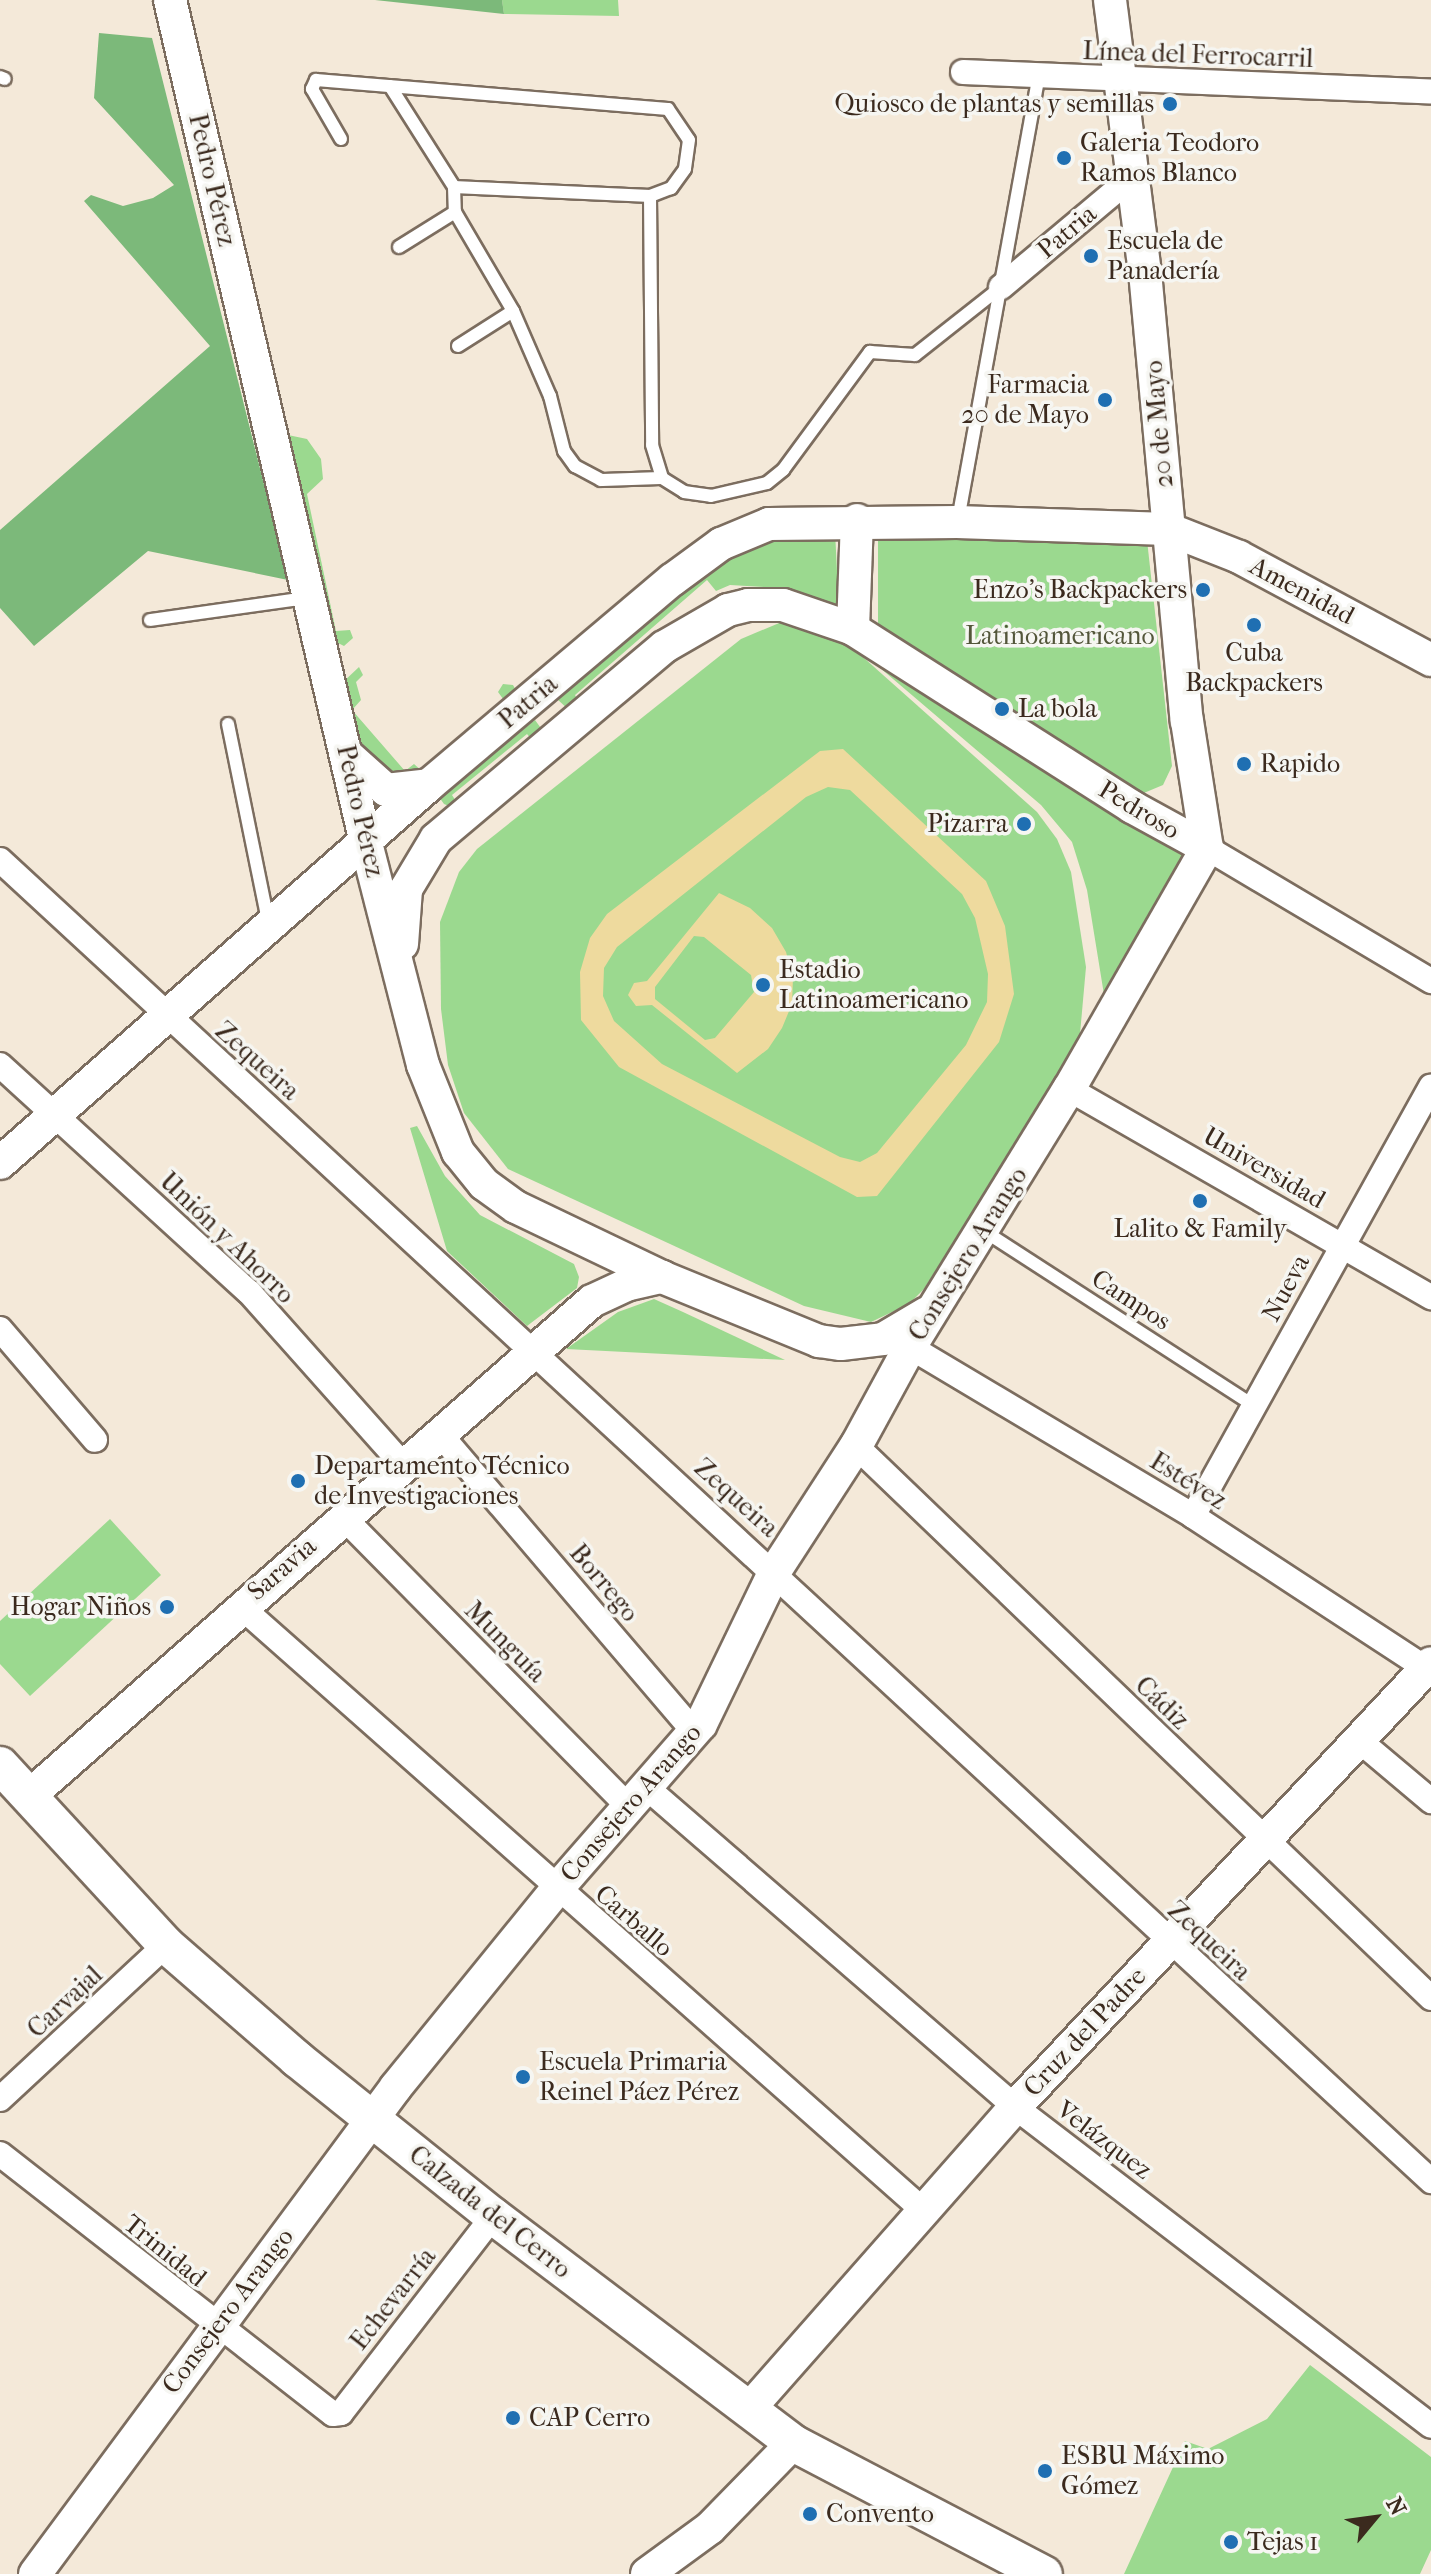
<!DOCTYPE html>
<html>
<head>
<meta charset="utf-8">
<style>
  body { margin:0 }
  #map { position:relative; width:1431px; height:2574px; overflow:hidden; background:#f4e9d9; font-family:"IM FELL French Canon",serif }
  div>[style] { position:absolute }
  [style*='--x'] { left:calc(var(--x)*1px); top:calc(var(--y)*1px); width:calc(var(--w)*1px); rotate:calc(var(--a)*1deg) }
  .green>* { inset:0; background:#9bd98f }
  .forest>* { inset:0; background:#7cb97a }
  .sand>* { inset:0; background:#eeda9e }
  .roads { filter:drop-shadow(2px 0 #7c6d5f) drop-shadow(-2px 0 #7c6d5f) drop-shadow(0 2px #7c6d5f) drop-shadow(0 -2px #7c6d5f) }
  .lane>* { height:12px; margin:-6px; padding:0 6px; transform-origin:6px; border-radius:6px; background:#fff }
  .street>* { height:24px; margin:-12px; padding:0 12px; transform-origin:12px; border-radius:12px; background:#fff }
  .secondary>* { height:32px; margin:-16px; padding:0 16px; transform-origin:16px; border-radius:16px; background:#fff }
  .primary>* { height:36px; margin:-18px; padding:0 18px; transform-origin:18px; border-radius:18px; background:#fff }
  .dots>* { width:22px; height:22px; translate:-50% -50%; box-sizing:border-box; border:4px solid #f6f6f2; border-radius:50% }
  span { translate:-50% -50%; white-space:nowrap; text-align:center; line-height:1.15; -webkit-text-stroke:7px #f6f6f2; paint-order:stroke }
  .street-label { font-size:26px; color:#3b2a1e }
  .poi-label { font-size:26px; color:#3b2a1e }
  .right { translate:-100% -50%; text-align:right }
  .left { translate:0 -50%; text-align:left }
  .park-label { font-size:26px; color:#53563a }
  .north { position:absolute; left:1335px; top:2478px; width:80px; height:80px; -webkit-text-stroke:6px #f6f6f2; paint-order:stroke; rotate:61deg; font-size:22px; font-weight:700; line-height:32px; text-align:center; color:#3b2a1e }
  .north::after { content:''; display:block; margin:auto; width:28px; height:36px; background:#3b2a1e; clip-path:polygon(50% 0,100% 100%,50% 72%,0 100%) }
</style>
</head>
<body>
<div id="map">
  <div class="green">
    <i style="clip-path:polygon(502px 0,618px 0,619px 16px,504px 14px)"></i>
    <i style="clip-path:polygon(288px 435px,307px 439px,321px 459px,323px 479px,307px 494px,336px 631px,350px 630px,353px 638px,344px 646px,330px 639px)"></i>
    <i style="clip-path:polygon(835px 531px,839px 611px,764px 587px,730px 585px,716px 591px,707px 580px,575px 695px,578px 701px,569px 710px,557px 699px,717px 565px,770px 541px)"></i>
    <i style="clip-path:polygon(878px 539px,1147px 540px,1172px 766px,1163px 785px,1139px 795px,878px 631px)"></i>
    <i style="clip-path:polygon(784px 621px,834px 634px,855px 650px,1037px 812px,1057px 839px,1071px 872px,1086px 967px,1079px 1045px,924px 1289px,909px 1304px,871px 1322px,804px 1306px,508px 1169px,464px 1113px,448px 1065px,441px 1009px,440px 922px,459px 872px,477px 849px,741px 639px)"></i>
    <i style="clip-path:polygon(859px 650px,1182px 852px,1184px 861px,1106px 1007px,1087px 890px,1072px 842px,1041px 805px)"></i>
    <i style="clip-path:polygon(359px 667px,363px 675px,356px 682px,361px 700px,352px 710px,405px 771px,414px 764px,423px 772px,506px 703px,498px 692px,503px 684px,513px 685px,519px 696px,426px 777px,394px 784px,375px 776px,360px 758px,342px 683px)"></i>
    <i style="clip-path:polygon(535px 720px,543px 731px,532px 740px,527px 734px,452px 795px,457px 803px,454px 808px,444px 804px,439px 797px)"></i>
    <i style="clip-path:polygon(417px 1126px,445px 1176px,480px 1215px,574px 1264px,579px 1277px,577px 1288px,527px 1326px,447px 1251px,410px 1128px)"></i>
    <i style="clip-path:polygon(654px 1299px,683px 1312px,785px 1360px,566px 1349px,618px 1312px)"></i>
    <i style="clip-path:polygon(110px 1519px,161px 1575px,30px 1696px,0 1664px,0 1621px)"></i>
    <i style="clip-path:polygon(1310px 2365px,1431px 2457px,1431px 2550px,1420px 2574px,1124px 2574px,1185px 2441px,1208px 2449px,1267px 2419px)"></i>
  </div>
  <div class="forest">
    <i style="clip-path:polygon(375px 0,502px 0,504px 14px)"></i>
    <i style="clip-path:polygon(99px 33px,152px 38px,288px 580px,148px 551px,34px 646px,0 608px,0 530px,210px 346px,84px 201px,91px 195px,123px 206px,153px 198px,174px 185px,94px 98px)"></i>
  </div>
  <div class="sand">
    <i style="clip-path:polygon(evenodd,843px 749px,986px 881px,1005px 926px,1014px 994px,999px 1042px,877px 1196px,857px 1197px,619px 1067px,581px 1020px,580px 972px,590px 938px,607px 914px,820px 751px,843px 749px,828px 787px,850px 790px,962px 894px,975px 918px,988px 974px,987px 1002px,966px 1045px,877px 1153px,860px 1162px,840px 1157px,662px 1064px,614px 1021px,603px 996px,604px 968px,617px 947px,806px 797px,828px 787px)"></i>
    <i style="clip-path:polygon(evenodd,719px 893px,750px 908px,772px 928px,786px 952px,793px 978px,792px 1004px,782px 1028px,768px 1049px,737px 1073px,652px 1005px,636px 1006px,628px 995px,634px 983px,647px 981px,719px 893px,694px 936px,704px 937px,751px 975px,754px 992px,715px 1038px,705px 1040px,655px 999px,655px 987px,694px 936px)"></i>
  </div>
  <div class="roads">
    <div class="lane">
      <i style="--x:0;--y:77;--w:5;--a:22"></i>
      <i style="--x:390;--y:86;--w:120;--a:57.6"></i>
      <i style="--x:454;--y:187;--w:25;--a:88"></i>
      <i style="--x:455;--y:212;--w:115;--a:59.6"></i>
      <i style="--x:513;--y:311;--w:93;--a:66.5"></i>
      <i style="--x:550;--y:396;--w:57;--a:75.7"></i>
      <i style="--x:564;--y:451;--w:19;--a:54"></i>
      <i style="--x:575;--y:466;--w:30;--a:28"></i>
      <i style="--x:601;--y:480;--w:61;--a:-1.9"></i>
      <i style="--x:341;--y:139;--w:58;--a:-120.1"></i>
      <i style="--x:312;--y:89;--w:10;--a:-66"></i>
      <i style="--x:316;--y:80;--w:353;--a:4.7"></i>
      <i style="--x:668;--y:109;--w:37;--a:56"></i>
      <i style="--x:689;--y:140;--w:29;--a:98"></i>
      <i style="--x:685;--y:169;--w:24;--a:126"></i>
      <i style="--x:671;--y:188;--w:22;--a:159"></i>
      <i style="--x:650;--y:196;--w:196;--a:-177.4"></i>
      <i style="--x:650;--y:196;--w:249;--a:89.5"></i>
      <i style="--x:652;--y:445;--w:34;--a:73"></i>
      <i style="--x:662;--y:478;--w:26;--a:32"></i>
      <i style="--x:684;--y:492;--w:27;--a:8"></i>
      <i style="--x:711;--y:496;--w:57;--a:-13.1"></i>
      <i style="--x:767;--y:483;--w:21;--a:-39"></i>
      <i style="--x:783;--y:470;--w:147;--a:-53.6"></i>
      <i style="--x:870;--y:352;--w:45;--a:3.8"></i>
      <i style="--x:915;--y:355;--w:110;--a:-38.3"></i>
      <i style="--x:399;--y:247;--w:66;--a:-32"></i>
      <i style="--x:458;--y:346;--w:65;--a:-32.5"></i>
      <i style="--x:958;--y:520;--w:449;--a:-79.7"></i>
      <i style="--x:150;--y:620;--w:159;--a:-8"></i>
      <i style="--x:228;--y:724;--w:201;--a:78.5"></i>
      <i style="--x:984;--y:1231;--w:323;--a:32.9"></i>
    </div>
    <div class="street">
      <i style="--x:963;--y:72;--w:468;--a:2.4"></i>
      <i style="--x:1001;--y:287;--w:171;--a:-40"></i>
      <i style="--x:1207;--y:848;--w:261;--a:30.7"></i>
      <i style="--x:0;--y:860;--w:1948;--a:42.71"></i>
      <i style="--x:0;--y:1065;--w:337;--a:42.4"></i>
      <i style="--x:249;--y:1292;--w:230;--a:48.3"></i>
      <i style="--x:1069;--y:1089;--w:418;--a:29.9"></i>
      <i style="--x:0;--y:1329;--w:146;--a:49.4"></i>
      <i style="--x:910;--y:1347;--w:330;--a:30.8"></i>
      <i style="--x:1193;--y:1516;--w:285;--a:33.2"></i>
      <i style="--x:439;--y:1433;--w:394;--a:49.5"></i>
      <i style="--x:856;--y:1446;--w:797;--a:43.83"></i>
      <i style="--x:342;--y:1516;--w:409;--a:45.4"></i>
      <i style="--x:1193;--y:1516;--w:491;--a:-61"></i>
      <i style="--x:240;--y:1606;--w:912;--a:41.49"></i>
      <i style="--x:1361;--y:1742;--w:92;--a:40.1"></i>
      <i style="--x:646;--y:1787;--w:488;--a:40.9"></i>
      <i style="--x:1015;--y:2107;--w:524;--a:37.48"></i>
      <i style="--x:0;--y:2099;--w:226;--a:-42.9"></i>
      <i style="--x:0;--y:2154;--w:422;--a:38"></i>
      <i style="--x:333;--y:2414;--w:8;--a:-7"></i>
      <i style="--x:341;--y:2413;--w:249;--a:-52.3"></i>
    </div>
    <div class="secondary">
      <i style="--x:170;--y:0;--w:865;--a:76.91"></i>
      <i style="--x:366;--y:843;--w:229;--a:75.6"></i>
      <i style="--x:423;--y:1065;--w:94;--a:68.1"></i>
      <i style="--x:458;--y:1152;--w:41;--a:50.9"></i>
      <i style="--x:484;--y:1184;--w:39;--a:36"></i>
      <i style="--x:516;--y:1207;--w:162;--a:25.6"></i>
      <i style="--x:662;--y:1277;--w:170;--a:22.2"></i>
      <i style="--x:819;--y:1341;--w:22;--a:8"></i>
      <i style="--x:841;--y:1344;--w:42;--a:-6.8"></i>
      <i style="--x:883;--y:1339;--w:51;--a:-30.6"></i>
      <i style="--x:1110;--y:0;--w:274;--a:82.7"></i>
      <i style="--x:1145;--y:272;--w:451;--a:84.7"></i>
      <i style="--x:1187;--y:721;--w:129;--a:81.1"></i>
      <i style="--x:853;--y:629;--w:109;--a:-87.9"></i>
      <i style="--x:348;--y:756;--w:51;--a:41.8"></i>
      <i style="--x:386;--y:790;--w:43;--a:-6.6"></i>
      <i style="--x:402;--y:944;--w:55;--a:-85.8"></i>
      <i style="--x:406;--y:889;--w:58;--a:-59"></i>
      <i style="--x:436;--y:839;--w:298;--a:-40.1"></i>
      <i style="--x:664;--y:647;--w:74;--a:-30"></i>
      <i style="--x:728;--y:610;--w:21;--a:-14"></i>
      <i style="--x:748;--y:605;--w:35;--a:0"></i>
      <i style="--x:783;--y:605;--w:74;--a:18.9"></i>
      <i style="--x:853;--y:629;--w:331;--a:32.5"></i>
      <i style="--x:1132;--y:807;--w:85;--a:28.7"></i>
      <i style="--x:0;--y:1163;--w:572;--a:-41.38"></i>
      <i style="--x:429;--y:785;--w:318;--a:-40.2"></i>
      <i style="--x:672;--y:580;--w:61;--a:-36.3"></i>
      <i style="--x:721;--y:544;--w:52;--a:-22.6"></i>
      <i style="--x:769;--y:524;--w:188;--a:-0.6"></i>
      <i style="--x:957;--y:522;--w:211;--a:1.9"></i>
      <i style="--x:1168;--y:529;--w:76;--a:21.5"></i>
      <i style="--x:1239;--y:557;--w:218;--a:28.2"></i>
      <i style="--x:28;--y:1797;--w:751;--a:-41.33"></i>
      <i style="--x:592;--y:1301;--w:38;--a:-25"></i>
      <i style="--x:626;--y:1285;--w:37;--a:-13"></i>
      <i style="--x:749;--y:2409;--w:402;--a:-48.6"></i>
      <i style="--x:1015;--y:2107;--w:608;--a:-46.86"></i>
      <i style="--x:35;--y:2574;--w:606;--a:-53.45"></i>
      <i style="--x:396;--y:2087;--w:254;--a:-50.9"></i>
      <i style="--x:556;--y:1890;--w:220;--a:-48.9"></i>
      <i style="--x:701;--y:1724;--w:170;--a:-64.2"></i>
      <i style="--x:775;--y:1571;--w:149;--a:-57.1"></i>
      <i style="--x:856;--y:1446;--w:113;--a:-61.4"></i>
      <i style="--x:910;--y:1347;--w:303;--a:-58.4"></i>
      <i style="--x:1069;--y:1089;--w:278;--a:-60.2"></i>
      <i style="--x:647;--y:2574;--w:78;--a:-36.1"></i>
      <i style="--x:710;--y:2528;--w:119;--a:-45.7"></i>
    </div>
    <div class="primary">
      <i style="--x:0;--y:1765;--w:245;--a:47.3"></i>
      <i style="--x:166;--y:1945;--w:174;--a:41"></i>
      <i style="--x:297;--y:2059;--w:251;--a:38.7"></i>
      <i style="--x:493;--y:2216;--w:376;--a:37.1"></i>
      <i style="--x:793;--y:2443;--w:283;--a:27.6"></i>
    </div>
  </div>
  <div class="dots">
    <i style="left:1170px;top:104px;background:#1f6fb2"></i>
    <i style="left:1064px;top:158px;background:#1f6fb2"></i>
    <i style="left:1091px;top:256px;background:#1f6fb2"></i>
    <i style="left:1105px;top:400px;background:#1f6fb2"></i>
    <i style="left:1203px;top:590px;background:#1f6fb2"></i>
    <i style="left:1254px;top:625px;background:#1f6fb2"></i>
    <i style="left:1002px;top:709px;background:#1f6fb2"></i>
    <i style="left:1244px;top:764px;background:#1f6fb2"></i>
    <i style="left:1024px;top:824px;background:#1f6fb2"></i>
    <i style="left:763px;top:985px;background:#1f6fb2"></i>
    <i style="left:1200px;top:1201px;background:#1f6fb2"></i>
    <i style="left:298px;top:1481px;background:#1f6fb2"></i>
    <i style="left:167px;top:1607px;background:#1f6fb2"></i>
    <i style="left:523px;top:2077px;background:#1f6fb2"></i>
    <i style="left:513px;top:2418px;background:#1f6fb2"></i>
    <i style="left:1045px;top:2471px;background:#1f6fb2"></i>
    <i style="left:810px;top:2514px;background:#1f6fb2"></i>
    <i style="left:1231px;top:2542px;background:#1f6fb2"></i>
  </div>
  <div class="street-label">
    <span style="left:1198px;top:55px;rotate:2deg">Línea del Ferrocarril</span>
    <span style="left:212px;top:180px;rotate:77deg">Pedro Pérez</span>
    <span style="left:1067px;top:232px;rotate:-40deg">Patria</span>
    <span style="left:1159px;top:424px;rotate:-95deg">20 de Mayo</span>
    <span style="left:1302px;top:591px;rotate:28deg">Amenidad</span>
    <span style="left:528px;top:702px;rotate:-40deg">Patria</span>
    <span style="left:1139px;top:810px;rotate:31deg">Pedroso</span>
    <span style="left:360px;top:811px;rotate:77deg">Pedro Pérez</span>
    <span style="left:257px;top:1061px;rotate:42deg">Zequeira</span>
    <span style="left:1264px;top:1168px;rotate:30deg">Universidad</span>
    <span style="left:227px;top:1238px;rotate:44deg">Unión y Ahorro</span>
    <span style="left:968px;top:1254px;rotate:-58deg">Consejero Arango</span>
    <span style="left:1286px;top:1288px;rotate:-62deg">Nueva</span>
    <span style="left:1131px;top:1300px;rotate:33deg">Campos</span>
    <span style="left:1188px;top:1481px;rotate:32deg">Estévez</span>
    <span style="left:736px;top:1498px;rotate:42deg">Zequeira</span>
    <span style="left:282px;top:1569px;rotate:-41deg">Saravia</span>
    <span style="left:604px;top:1583px;rotate:50deg">Borrego</span>
    <span style="left:505px;top:1642px;rotate:45deg">Munguía</span>
    <span style="left:1162px;top:1703px;rotate:44deg">Cádiz</span>
    <span style="left:631px;top:1803px;rotate:-49deg">Consejero Arango</span>
    <span style="left:634px;top:1921px;rotate:41deg">Carballo</span>
    <span style="left:1209px;top:1941px;rotate:43deg">Zequeira</span>
    <span style="left:65px;top:2002px;rotate:-43deg">Carvajal</span>
    <span style="left:1085px;top:2032px;rotate:-47deg">Cruz del Padre</span>
    <span style="left:1104px;top:2140px;rotate:37deg">Velázquez</span>
    <span style="left:490px;top:2212px;rotate:38deg">Calzada del Cerro</span>
    <span style="left:165px;top:2251px;rotate:39deg">Trinidad</span>
    <span style="left:393px;top:2299px;rotate:-52deg">Echevarría</span>
    <span style="left:228px;top:2311px;rotate:-53deg">Consejero Arango</span>
  </div>
  <div class="poi-label">
    <span class="right" style="left:1154px;top:104px">Quiosco de plantas y semillas</span>
    <span class="left" style="left:1080px;top:158px">Galeria Teodoro<br>Ramos Blanco</span>
    <span class="left" style="left:1107px;top:256px">Escuela de<br>Panadería</span>
    <span class="right" style="left:1089px;top:400px">Farmacia<br>20 de Mayo</span>
    <span class="right" style="left:1187px;top:590px">Enzo's Backpackers</span>
    <span style="left:1254px;top:668px">Cuba<br>Backpackers</span>
    <span class="left" style="left:1018px;top:709px">La bola</span>
    <span class="left" style="left:1260px;top:764px">Rapido</span>
    <span class="right" style="left:1008px;top:824px">Pizarra</span>
    <span class="left" style="left:779px;top:985px">Estadio<br>Latinoamericano</span>
    <span style="left:1200px;top:1229px">Lalito &amp; Family</span>
    <span class="left" style="left:314px;top:1481px">Departamento Técnico<br>de Investigaciones</span>
    <span class="right" style="left:151px;top:1607px">Hogar Niños</span>
    <span class="left" style="left:539px;top:2077px">Escuela Primaria<br>Reinel Páez Pérez</span>
    <span class="left" style="left:529px;top:2418px">CAP Cerro</span>
    <span class="left" style="left:1061px;top:2471px">ESBU Máximo<br>Gómez</span>
    <span class="left" style="left:826px;top:2514px">Convento</span>
    <span class="left" style="left:1247px;top:2542px">Tejas 1</span>
  </div>
  <div class="park-label">
    <span style="left:1060px;top:636px">Latinoamericano</span>
  </div>
  <div class="north">N</div>
</div>
</body>
</html>
